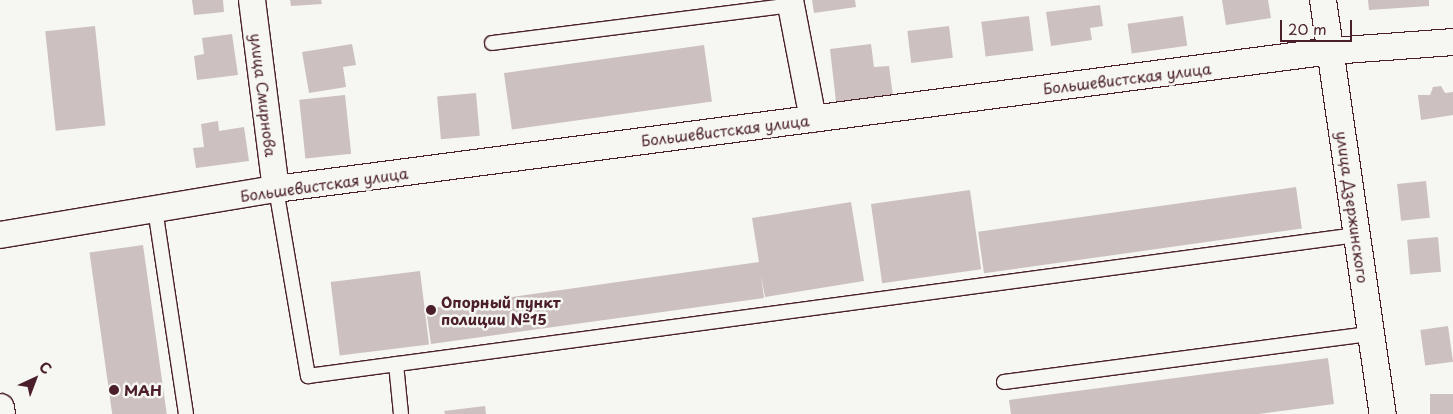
<!DOCTYPE html>
<html>
<head>
<meta charset="utf-8">
<style>
  body { margin:0 }
  #map { position:relative; width:1453px; height:414px; overflow:hidden; background:#f6f6f2; font-family:"Playpen Sans",sans-serif }
  div>[style] { position:absolute }
  [style*='--x'] { left:calc(var(--x)*1px); top:calc(var(--y)*1px); width:calc(var(--w)*1px); rotate:calc(var(--a)*1deg) }
  .building>* { inset:0; background:#ccc1c0; transform-origin:0 0 }
  .roads { filter:drop-shadow(1px 0 #4a1f2b) drop-shadow(-1px 0 #4a1f2b) drop-shadow(0 1px #4a1f2b) drop-shadow(0 -1px #4a1f2b) }
  .service>* { height:14px; margin:-7px; padding:0 7px; transform-origin:7px; border-radius:7px; background:#f6f6f2 }
  .minor>* { height:26px; margin:-13px; padding:0 13px; transform-origin:13px; border-radius:13px; background:#f6f6f2 }
  .primary>* { height:28px; margin:-14px; padding:0 14px; transform-origin:14px; border-radius:14px; background:#f6f6f2 }
  .dots>* { width:14px; height:14px; translate:-50% -50%; box-sizing:border-box; border:2px solid #f6f6f2; border-radius:50% }
  span { translate:-50% -50%; white-space:nowrap; text-align:center; line-height:1.15; -webkit-text-stroke:5px #f6f6f2; paint-order:stroke }
  .street-label { font-size:15px; color:#4a1f2b }
  .poi-label { font-size:15px; color:#4a1f2b; font-weight:700 }
  .left { translate:0 -50%; text-align:left }
  .north { position:absolute; left:10px; top:354px; width:50px; height:50px; -webkit-text-stroke:4px #f6f6f2; paint-order:stroke; rotate:43deg; font-size:14px; font-weight:700; line-height:20px; text-align:center; color:#4a1f2b }
  .north::after { content:''; display:block; margin:auto; width:18px; height:22px; background:#4a1f2b; clip-path:polygon(50% 0,100% 100%,50% 72%,0 100%) }
  .scale { position:absolute; left:1280px; top:20px; width:72px; height:22px; box-sizing:border-box; border:2px solid #4a1f2b; border-top:0; padding-left:6px; font-size:15px; line-height:18px; white-space:nowrap; color:#4a1f2b; -webkit-text-stroke:4px #f6f6f2; paint-order:stroke }
</style>
</head>
<body>
<div id="map">
  <div class="building">
    <i style="clip-path:polygon(192px 0,223px 0,224px 12px,194px 15px)"></i>
    <i style="clip-path:polygon(290px 0,321px 0,322px 4px,291px 6px)"></i>
    <i style="clip-path:polygon(812px 0,855px 0,856px 7px,814px 13px)"></i>
    <i style="clip-path:polygon(1222px 0,1268px 0,1271px 18px,1226px 25px)"></i>
    <i style="clip-path:polygon(1368px 0,1429px 0,1429px 6px,1369px 10px)"></i>
    <i style="clip-path:polygon(1100px 5px,1103px 26px,1090px 28px,1092px 40px,1051px 46px,1046px 12px)"></i>
    <i style="left:1029px;top:16px;width:35px;height:48px;rotate:83deg"></i>
    <i style="left:1183px;top:16px;width:30px;height:56px;rotate:82deg"></i>
    <i style="left:95px;top:26px;width:100px;height:50px;rotate:84deg"></i>
    <i style="left:949px;top:26px;width:32px;height:42px;rotate:83deg"></i>
    <i style="clip-path:polygon(232px 34px,238px 75px,197px 80px,194px 56px,204px 54px,202px 38px)"></i>
    <i style="clip-path:polygon(352px 44px,356px 65px,343px 67px,346px 87px,309px 93px,302px 52px)"></i>
    <i style="clip-path:polygon(871px 44px,874px 67px,889px 66px,893px 96px,836px 102px,830px 49px)"></i>
    <i style="left:704px;top:45px;width:57px;height:202px;rotate:82deg"></i>
    <i style="clip-path:polygon(1441px 86px,1445px 93px,1453px 92px,1453px 115px,1421px 120px,1418px 95px,1430px 95px,1433px 87px)"></i>
    <i style="left:476px;top:93px;width:43px;height:39px;rotate:85deg"></i>
    <i style="left:345px;top:95px;width:59px;height:46px;rotate:84deg"></i>
    <i style="clip-path:polygon(218px 121px,219px 131px,244px 127px,249px 161px,196px 168px,193px 148px,204px 147px,201px 124px)"></i>
    <i style="left:1426px;top:181px;width:37px;height:29px;rotate:84deg"></i>
    <i style="left:1296px;top:187px;width:42px;height:321px;rotate:82deg"></i>
    <i style="left:970px;top:190px;width:80px;height:100px;rotate:82deg"></i>
    <i style="clip-path:polygon(851px 202px,864px 281px,765px 297px,761px 276px,764px 298px,431px 344px,426px 309px,759px 262px,752px 218px)"></i>
    <i style="left:1438px;top:237px;width:35px;height:31px;rotate:85deg"></i>
    <i style="left:143px;top:245px;width:171px;height:54px;rotate:82deg"></i>
    <i style="left:420px;top:271px;width:74px;height:90px;rotate:83deg"></i>
    <i style="left:1448px;top:326px;width:36px;height:28px;rotate:82deg"></i>
    <i style="clip-path:polygon(1328px 358px,1334px 404px,1259px 414px,1011px 414px,1009px 400px)"></i>
    <i style="left:1453px;top:394px;width:20px;height:23px;rotate:90deg"></i>
    <i style="clip-path:polygon(485px 406px,486px 414px,445px 414px,444px 411px)"></i>
  </div>
  <div class="roads">
    <div class="service">
      <i style="--x:492;--y:43;--w:301;--a:-7.2"></i>
      <i style="--x:276;--y:189;--w:190;--a:80.3"></i>
      <i style="--x:308;--y:376;--w:1058;--a:-7.66"></i>
      <i style="--x:155;--y:209;--w:207;--a:81.4"></i>
      <i style="--x:396;--y:364;--w:50;--a:84.3"></i>
      <i style="--x:1004;--y:382;--w:370;--a:-7.5"></i>
    </div>
    <div class="minor">
      <i style="--x:252;--y:0;--w:191;--a:82.8"></i>
      <i style="--x:790;--y:0;--w:121;--a:79.1"></i>
      <i style="--x:1323;--y:0;--w:418;--a:81.8"></i>
      <i style="--x:0;--y:235;--w:280;--a:-9.5"></i>
      <i style="--x:276;--y:189;--w:1064;--a:-7.45"></i>
      <i style="--x:1331;--y:51;--w:122;--a:-4.2"></i>
    </div>
    <div class="primary">
      <i style="--x:0;--y:408;--w:6;--a:81"></i>
    </div>
  </div>
  <div class="dots">
    <i style="left:431px;top:310px;background:#4a1f2b"></i>
    <i style="left:114px;top:390px;background:#4a1f2b"></i>
  </div>
  <div class="street-label">
    <span style="left:1127px;top:78px;rotate:-7deg">Большевистская улица</span>
    <span style="left:264px;top:95px;rotate:83deg">улица Смирнова</span>
    <span style="left:725px;top:130px;rotate:-7deg">Большевистская улица</span>
    <span style="left:324px;top:184px;rotate:-8deg">Большевистская улица</span>
    <span style="left:1353px;top:207px;rotate:82deg">улица Дзержинского</span>
  </div>
  <div class="poi-label">
    <span class="left" style="left:441px;top:310px">Опорный пункт<br>полиции №15</span>
    <span class="left" style="left:124px;top:390px">МАН</span>
  </div>
  <div class="north">С</div>
  <div class="scale">20 m</div>
</div>
</body>
</html>
